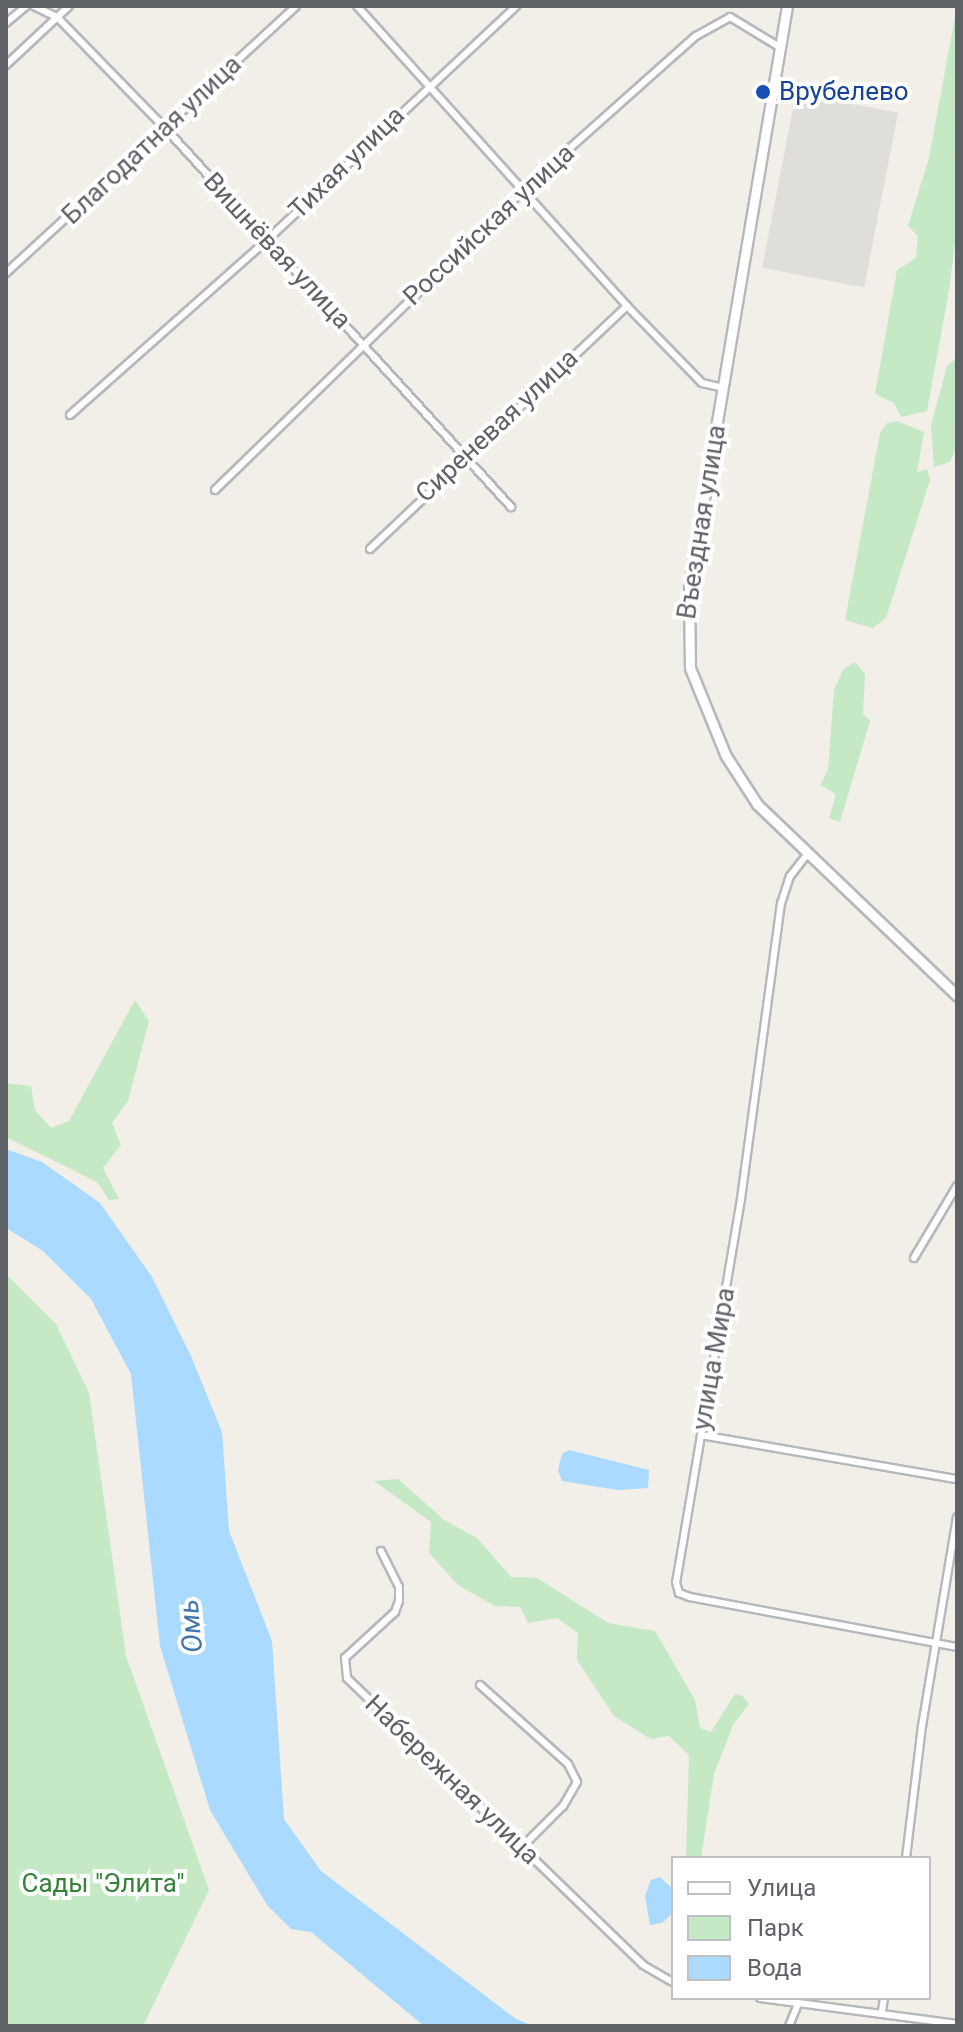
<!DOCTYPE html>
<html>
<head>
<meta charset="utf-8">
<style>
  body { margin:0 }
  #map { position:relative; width:963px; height:2032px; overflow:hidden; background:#f1efe8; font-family:Roboto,sans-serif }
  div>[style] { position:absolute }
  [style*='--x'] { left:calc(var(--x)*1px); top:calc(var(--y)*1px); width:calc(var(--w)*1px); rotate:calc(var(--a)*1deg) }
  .industrial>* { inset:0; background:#e0deda; transform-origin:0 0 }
  .green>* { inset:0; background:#c5e8c5 }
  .water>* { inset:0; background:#aadaff }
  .roads { filter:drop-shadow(2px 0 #b5b8bc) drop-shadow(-2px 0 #b5b8bc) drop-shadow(0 2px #b5b8bc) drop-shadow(0 -2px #b5b8bc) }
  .street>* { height:6px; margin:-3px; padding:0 3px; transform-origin:3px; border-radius:3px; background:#fff }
  .secondary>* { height:9px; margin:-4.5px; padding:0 4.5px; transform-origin:4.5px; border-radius:4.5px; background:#fff }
  .dots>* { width:22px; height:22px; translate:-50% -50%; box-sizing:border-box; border:4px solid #fff; border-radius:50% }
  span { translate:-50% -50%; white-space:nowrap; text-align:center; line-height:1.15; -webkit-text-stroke:8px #fff; paint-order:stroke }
  .transit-label { font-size:26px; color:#164399 }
  .left { translate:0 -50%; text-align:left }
  .street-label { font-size:26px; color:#5f6368 }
  .park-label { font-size:26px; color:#348238 }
  .water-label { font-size:28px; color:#4174aa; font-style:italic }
  .frame { position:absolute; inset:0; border:8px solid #5f6368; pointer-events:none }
  .legend { position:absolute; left:671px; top:1856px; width:260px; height:144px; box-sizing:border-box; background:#fff; border:2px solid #bfc1c3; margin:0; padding:10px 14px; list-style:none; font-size:24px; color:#5f6368 }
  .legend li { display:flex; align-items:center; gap:16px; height:40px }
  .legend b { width:40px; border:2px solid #bfc1c3 }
</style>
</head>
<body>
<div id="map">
  <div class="industrial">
    <i style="left:796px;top:93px;width:104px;height:178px;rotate:11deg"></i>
  </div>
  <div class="green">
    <i style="clip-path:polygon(957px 6px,957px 228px,949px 290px,927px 411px,901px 417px,894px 403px,875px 394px,897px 270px,916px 258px,918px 236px,908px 226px,929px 158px)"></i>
    <i style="clip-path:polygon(957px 358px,957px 445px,950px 462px,934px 467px,931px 425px,947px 366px)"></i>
    <i style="clip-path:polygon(897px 421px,924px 432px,917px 472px,927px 469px,930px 480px,886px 618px,873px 628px,845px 620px,880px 433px,887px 423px)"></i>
    <i style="clip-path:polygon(855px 662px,865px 674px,863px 714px,870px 721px,840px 822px,829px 818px,836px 794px,820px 785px,828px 770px,834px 690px,843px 670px)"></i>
    <i style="clip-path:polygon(135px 1000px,149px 1021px,128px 1101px,112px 1123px,121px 1145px,103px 1168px,119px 1199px,109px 1200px,97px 1182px,6px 1137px,6px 1083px,31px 1086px,35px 1110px,51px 1128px,69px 1121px)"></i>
    <i style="clip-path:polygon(6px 1274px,56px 1324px,89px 1393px,126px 1656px,209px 1890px,143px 2026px,6px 2026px)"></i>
    <i style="clip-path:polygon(398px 1479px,444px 1520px,477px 1538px,511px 1577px,537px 1578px,608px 1623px,655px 1631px,695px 1700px,700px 1728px,711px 1732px,735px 1694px,743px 1696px,749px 1704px,733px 1725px,714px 1774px,701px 1858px,686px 1858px,689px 1755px,669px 1736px,651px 1739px,614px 1716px,577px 1660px,578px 1633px,557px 1618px,528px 1623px,520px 1607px,495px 1606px,458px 1585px,429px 1553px,431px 1522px,374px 1481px)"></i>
  </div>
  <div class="water">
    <i style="clip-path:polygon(6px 1149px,42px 1162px,100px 1203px,152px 1277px,191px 1356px,222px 1432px,229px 1531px,272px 1641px,284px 1819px,321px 1871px,516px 2019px,533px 2026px,424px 2026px,311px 1932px,291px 1929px,267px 1905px,210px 1810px,160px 1646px,131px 1374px,91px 1299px,43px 1251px,6px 1228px)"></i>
    <i style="clip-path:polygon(569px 1450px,649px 1470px,648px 1488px,618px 1490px,562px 1481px,558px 1470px,562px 1454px)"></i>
    <i style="clip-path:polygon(660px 1877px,673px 1889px,673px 1913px,662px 1923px,650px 1925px,645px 1896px,651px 1880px)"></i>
  </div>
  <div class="roads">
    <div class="street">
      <i style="--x:34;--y:6;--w:25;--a:26"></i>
      <i style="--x:57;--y:17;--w:156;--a:45.8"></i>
      <i style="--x:166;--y:129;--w:512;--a:47.61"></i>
      <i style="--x:357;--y:6;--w:404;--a:48"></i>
      <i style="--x:627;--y:306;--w:107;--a:45.8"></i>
      <i style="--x:702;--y:383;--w:22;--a:13"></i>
      <i style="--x:6;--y:23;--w:26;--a:-40"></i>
      <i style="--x:6;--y:65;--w:86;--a:-43.1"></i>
      <i style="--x:6;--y:273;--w:394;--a:-42.6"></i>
      <i style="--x:70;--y:415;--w:261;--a:-41.6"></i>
      <i style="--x:265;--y:242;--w:345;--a:-43.2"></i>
      <i style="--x:215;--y:490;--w:431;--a:-44.2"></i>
      <i style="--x:524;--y:189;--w:230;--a:-41.7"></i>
      <i style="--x:696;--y:36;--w:39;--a:-29"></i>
      <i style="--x:730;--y:17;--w:60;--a:31.3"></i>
      <i style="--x:370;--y:549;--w:354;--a:-43.4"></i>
      <i style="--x:809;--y:852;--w:31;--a:128"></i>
      <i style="--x:790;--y:876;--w:28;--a:108"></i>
      <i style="--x:781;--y:903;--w:299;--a:97.7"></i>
      <i style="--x:741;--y:1199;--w:388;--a:99.6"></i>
      <i style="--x:676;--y:1582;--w:11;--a:75"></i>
      <i style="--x:679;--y:1593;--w:12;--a:20"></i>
      <i style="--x:690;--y:1597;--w:272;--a:10.6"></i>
      <i style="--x:914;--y:1258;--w:84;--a:-59.2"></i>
      <i style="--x:701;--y:1435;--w:260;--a:9.8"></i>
      <i style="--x:381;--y:1551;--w:40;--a:63.4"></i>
      <i style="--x:399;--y:1587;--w:14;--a:90"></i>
      <i style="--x:399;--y:1601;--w:12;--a:110"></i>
      <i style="--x:395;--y:1612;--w:68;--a:137.4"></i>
      <i style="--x:345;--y:1658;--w:20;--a:84"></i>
      <i style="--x:347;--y:1678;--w:412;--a:44.1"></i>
      <i style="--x:643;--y:1965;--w:34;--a:30"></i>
      <i style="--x:480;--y:1685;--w:118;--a:41.9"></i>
      <i style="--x:568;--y:1764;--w:20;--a:63"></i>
      <i style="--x:577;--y:1782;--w:28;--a:120"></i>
      <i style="--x:563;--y:1806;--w:59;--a:135"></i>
      <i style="--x:906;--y:1858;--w:133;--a:-83.1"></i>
      <i style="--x:922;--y:1726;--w:212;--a:-80.5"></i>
      <i style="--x:760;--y:1998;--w:199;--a:7.5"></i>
      <i style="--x:882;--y:2011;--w:13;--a:-81"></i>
      <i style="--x:789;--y:2026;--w:22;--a:-68"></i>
    </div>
    <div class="secondary">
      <i style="--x:787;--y:6;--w:590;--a:99.56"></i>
      <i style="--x:689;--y:588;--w:80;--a:89.3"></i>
      <i style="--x:690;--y:668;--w:95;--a:67.8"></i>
      <i style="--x:726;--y:756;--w:57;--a:57.1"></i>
      <i style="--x:757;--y:804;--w:277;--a:43.8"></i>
    </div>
  </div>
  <div class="dots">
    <i style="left:763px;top:92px;background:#1a4fb4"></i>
  </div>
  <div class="transit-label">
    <span class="left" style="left:779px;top:92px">Врубелево</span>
  </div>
  <div class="street-label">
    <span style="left:152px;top:140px;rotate:-43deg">Благодатная улица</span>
    <span style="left:347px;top:163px;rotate:-44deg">Тихая улица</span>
    <span style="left:489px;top:225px;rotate:-43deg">Российская улица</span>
    <span style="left:277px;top:251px;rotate:47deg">Вишнёвая улица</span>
    <span style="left:497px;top:426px;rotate:-43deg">Сиреневая улица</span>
    <span style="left:702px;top:522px;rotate:-81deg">Въездная улица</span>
    <span style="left:714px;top:1359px;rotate:-80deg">улица Мира</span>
    <span style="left:452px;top:1780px;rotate:44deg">Набережная улица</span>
  </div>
  <div class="park-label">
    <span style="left:103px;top:1884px">Сады "Элита"</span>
  </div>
  <div class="water-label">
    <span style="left:191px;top:1626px;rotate:-95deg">Омь</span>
  </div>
  <div class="frame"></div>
  <ul class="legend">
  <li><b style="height:10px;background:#fff"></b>Улица</li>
  <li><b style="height:22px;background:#c5e8c5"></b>Парк</li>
  <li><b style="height:22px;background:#aadaff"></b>Вода</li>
  </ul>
</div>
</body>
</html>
